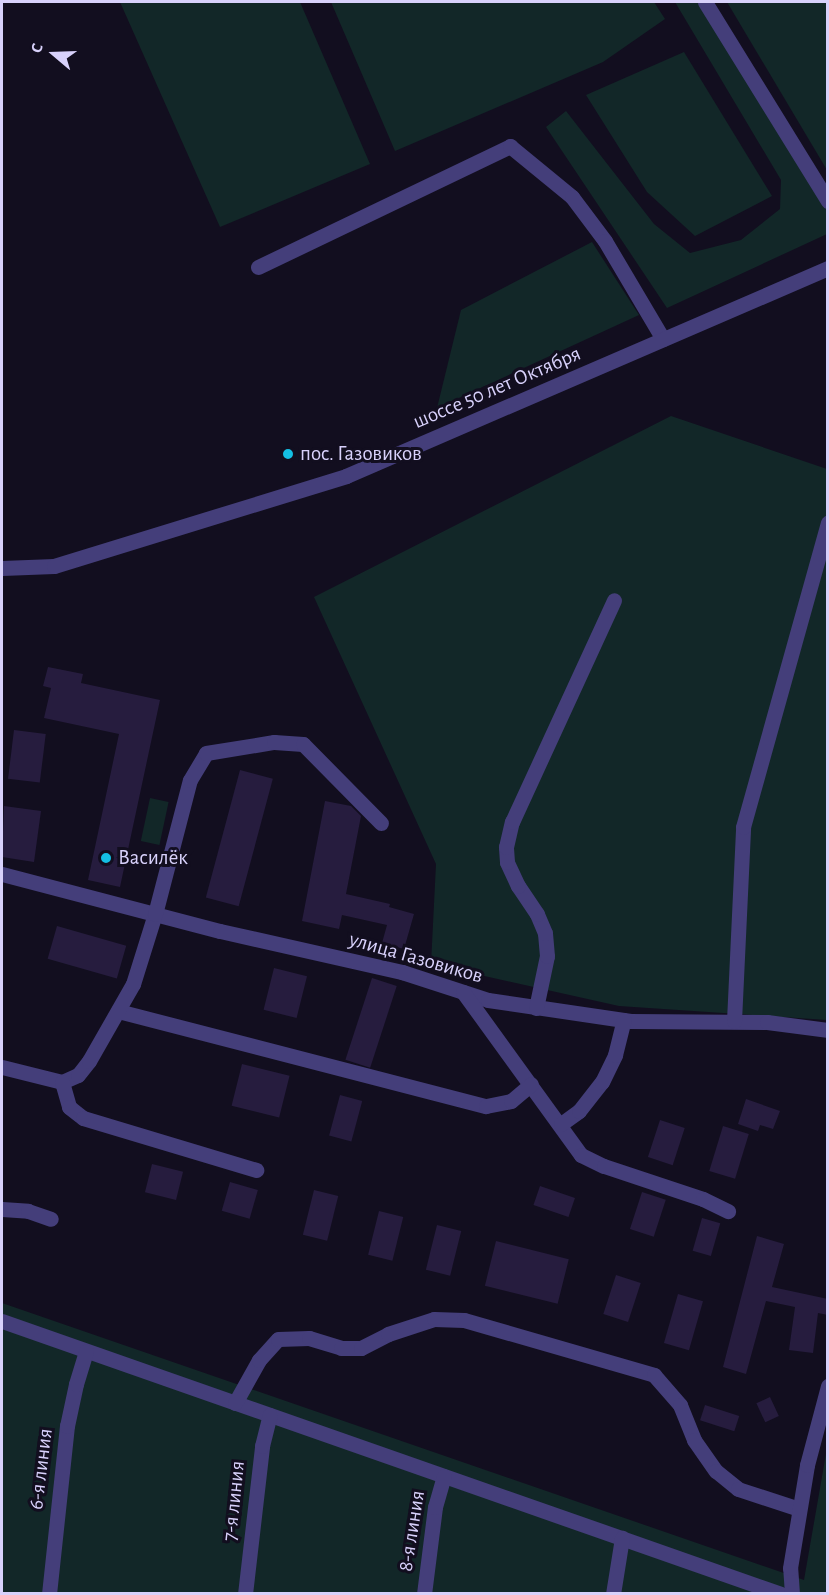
<!DOCTYPE html>
<html>
<head>
<meta charset="utf-8">
<style>
  body { margin:0 }
  #map { position:relative; width:829px; height:1595px; overflow:hidden; background:#120e1f; font-family:"Alegreya Sans",sans-serif }
  div>[style] { position:absolute }
  [style*='--x'] { left:calc(var(--x)*1px); top:calc(var(--y)*1px); width:calc(var(--w)*1px); rotate:calc(var(--a)*1deg) }
  .green>* { inset:0; background:#122728; transform-origin:0 0 }
  .building>* { inset:0; background:#261c3e; transform-origin:0 0 }
  .minor>* { height:15px; margin:-7.5px; padding:0 7.5px; transform-origin:7.5px; border-radius:7.5px; background:#443e7a }
  .dots>* { width:16px; height:16px; translate:-50% -50%; box-sizing:border-box; border:3px solid #120e1f; border-radius:50% }
  span { translate:-50% -50%; white-space:nowrap; text-align:center; line-height:1.15; -webkit-text-stroke:6px #120e1f; paint-order:stroke }
  .street-label { font-size:21px; color:#d8d1fb }
  .poi-label { font-size:21px; color:#d8d1fb }
  .left { translate:0 -50%; text-align:left }
  .frame { position:absolute; inset:0; border:3px solid #d8d1fb; pointer-events:none }
  .north { position:absolute; left:24px; top:24px; width:60px; height:60px; -webkit-text-stroke:4px #120e1f; paint-order:stroke; rotate:289deg; font-size:16px; font-weight:700; line-height:24px; text-align:center; color:#d8d1fb }
  .north::after { content:''; display:block; margin:auto; width:21px; height:27px; background:#d8d1fb; clip-path:polygon(50% 0,100% 100%,50% 72%,0 100%) }
</style>
</head>
<body>
<div id="map">
  <div class="green">
    <i style="clip-path:polygon(120px 2px,300px 2px,370px 164px,220px 227px)"></i>
    <i style="clip-path:polygon(331px 2px,654px 2px,665px 19px,603px 62px,395px 151px)"></i>
    <i style="clip-path:polygon(675px 2px,705px 2px,827px 208px,827px 234px,667px 308px,546px 127px,566px 111px,654px 224px,690px 253px,741px 240px,780px 209px,781px 180px)"></i>
    <i style="clip-path:polygon(727px 2px,827px 2px,827px 170px)"></i>
    <i style="clip-path:polygon(684px 52px,772px 196px,695px 236px,647px 192px,586px 95px)"></i>
    <i style="clip-path:polygon(592px 242px,639px 315px,437px 408px,461px 310px)"></i>
    <i style="clip-path:polygon(671px 416px,827px 469px,827px 1020px,619px 1006px,431px 964px,436px 864px,314px 597px)"></i>
    <i style="left:150px;top:798px;width:19px;height:44px;rotate:12deg"></i>
    <i style="clip-path:polygon(2px 1303px,804px 1580px,827px 1448px,827px 1593px,2px 1594px)"></i>
  </div>
  <div class="building">
    <i style="clip-path:polygon(48px 667px,83px 674px,81px 683px,160px 700px,120px 887px,88px 880px,119px 734px,44px 718px,51px 688px,43px 686px)"></i>
    <i style="left:14px;top:730px;width:32px;height:49px;rotate:7deg"></i>
    <i style="left:240px;top:770px;width:34px;height:132px;rotate:15deg"></i>
    <i style="clip-path:polygon(325px 801px,351px 806px,361px 816px,346px 894px,390px 904px,389px 907px,414px 914px,404px 949px,382px 943px,387px 925px,342px 915px,339px 929px,302px 921px)"></i>
    <i style="clip-path:polygon(4px 806px,41px 811px,34px 862px,2px 857px)"></i>
    <i style="left:57px;top:926px;width:72px;height:34px;rotate:16deg"></i>
    <i style="left:274px;top:968px;width:34px;height:43px;rotate:14deg"></i>
    <i style="left:372px;top:978px;width:26px;height:86px;rotate:18deg"></i>
    <i style="left:242px;top:1064px;width:49px;height:43px;rotate:14deg"></i>
    <i style="left:340px;top:1095px;width:23px;height:42px;rotate:15deg"></i>
    <i style="clip-path:polygon(746px 1099px,780px 1111px,773px 1129px,760px 1125px,758px 1131px,738px 1124px)"></i>
    <i style="left:660px;top:1120px;width:26px;height:39px;rotate:18deg"></i>
    <i style="left:723px;top:1126px;width:27px;height:47px;rotate:17deg"></i>
    <i style="left:152px;top:1164px;width:32px;height:29px;rotate:14deg"></i>
    <i style="left:230px;top:1182px;width:29px;height:30px;rotate:16deg"></i>
    <i style="left:540px;top:1186px;width:37px;height:20px;rotate:19deg"></i>
    <i style="left:314px;top:1190px;width:25px;height:46px;rotate:14deg"></i>
    <i style="left:642px;top:1192px;width:25px;height:39px;rotate:18deg"></i>
    <i style="left:379px;top:1211px;width:25px;height:45px;rotate:14deg"></i>
    <i style="left:702px;top:1218px;width:19px;height:34px;rotate:16deg"></i>
    <i style="left:437px;top:1225px;width:25px;height:46px;rotate:14deg"></i>
    <i style="clip-path:polygon(757px 1236px,784px 1244px,772px 1287px,828px 1299px,828px 1315px,818px 1313px,813px 1353px,789px 1350px,795px 1307px,766px 1301px,746px 1374px,723px 1367px)"></i>
    <i style="left:496px;top:1241px;width:75px;height:46px;rotate:14deg"></i>
    <i style="left:616px;top:1275px;width:26px;height:41px;rotate:18deg"></i>
    <i style="left:678px;top:1294px;width:26px;height:51px;rotate:16deg"></i>
    <i style="left:770px;top:1397px;width:21px;height:15px;rotate:65deg"></i>
    <i style="left:705px;top:1405px;width:36px;height:16px;rotate:18deg"></i>
  </div>
  <div class="minor">
    <i style="--x:705;--y:2;--w:234;--a:58.3"></i>
    <i style="--x:258;--y:267;--w:280;--a:-25.6"></i>
    <i style="--x:510;--y:146;--w:80;--a:39.4"></i>
    <i style="--x:572;--y:197;--w:55;--a:53.1"></i>
    <i style="--x:605;--y:241;--w:114;--a:59.4"></i>
    <i style="--x:2;--y:568;--w:52;--a:-2.2"></i>
    <i style="--x:54;--y:566;--w:306;--a:-17.1"></i>
    <i style="--x:346;--y:476;--w:525;--a:-23.34"></i>
    <i style="--x:2;--y:874;--w:225;--a:14.7"></i>
    <i style="--x:220;--y:931;--w:187;--a:12.7"></i>
    <i style="--x:402;--y:972;--w:90;--a:18"></i>
    <i style="--x:488;--y:1000;--w:144;--a:8.4"></i>
    <i style="--x:630;--y:1021;--w:137;--a:0.4"></i>
    <i style="--x:767;--y:1022;--w:62;--a:7.5"></i>
    <i style="--x:463;--y:992;--w:201;--a:54.1"></i>
    <i style="--x:581;--y:1155;--w:25;--a:26"></i>
    <i style="--x:604;--y:1166;--w:104;--a:18.4"></i>
    <i style="--x:703;--y:1199;--w:28;--a:26"></i>
    <i style="--x:536;--y:1008;--w:53;--a:-78.1"></i>
    <i style="--x:547;--y:956;--w:23;--a:-95"></i>
    <i style="--x:545;--y:933;--w:21;--a:-113"></i>
    <i style="--x:537;--y:914;--w:34;--a:-124"></i>
    <i style="--x:518;--y:886;--w:26;--a:-115"></i>
    <i style="--x:507;--y:862;--w:15;--a:-94"></i>
    <i style="--x:506;--y:847;--w:26;--a:-77"></i>
    <i style="--x:512;--y:822;--w:244;--a:-65.3"></i>
    <i style="--x:118;--y:1011;--w:380;--a:14.5"></i>
    <i style="--x:486;--y:1106;--w:25;--a:-11"></i>
    <i style="--x:511;--y:1101;--w:26;--a:-40"></i>
    <i style="--x:734;--y:1021;--w:194;--a:-87.3"></i>
    <i style="--x:743;--y:827;--w:316;--a:-74.4"></i>
    <i style="--x:2;--y:1067;--w:62;--a:14"></i>
    <i style="--x:62;--y:1082;--w:17;--a:-24"></i>
    <i style="--x:78;--y:1075;--w:18;--a:-52"></i>
    <i style="--x:89;--y:1061;--w:89;--a:-60.3"></i>
    <i style="--x:133;--y:984;--w:73;--a:-72.6"></i>
    <i style="--x:155;--y:914;--w:138;--a:-75.4"></i>
    <i style="--x:190;--y:780;--w:31;--a:-59"></i>
    <i style="--x:206;--y:753;--w:69;--a:-9.2"></i>
    <i style="--x:274;--y:742;--w:29;--a:4"></i>
    <i style="--x:303;--y:744;--w:111;--a:45.4"></i>
    <i style="--x:62;--y:1082;--w:26;--a:74"></i>
    <i style="--x:69;--y:1107;--w:18;--a:38"></i>
    <i style="--x:83;--y:1118;--w:181;--a:16.7"></i>
    <i style="--x:561;--y:1124;--w:22;--a:-36"></i>
    <i style="--x:579;--y:1111;--w:37;--a:-52"></i>
    <i style="--x:602;--y:1082;--w:30;--a:-64"></i>
    <i style="--x:615;--y:1055;--w:36;--a:-76"></i>
    <i style="--x:2;--y:1209;--w:26;--a:4"></i>
    <i style="--x:28;--y:1211;--w:24;--a:19"></i>
    <i style="--x:2;--y:1321;--w:825;--a:19.31"></i>
    <i style="--x:235;--y:1403;--w:49;--a:-60.8"></i>
    <i style="--x:259;--y:1360;--w:28;--a:-48"></i>
    <i style="--x:278;--y:1339;--w:31;--a:-2"></i>
    <i style="--x:309;--y:1338;--w:34;--a:17"></i>
    <i style="--x:341;--y:1348;--w:20;--a:0"></i>
    <i style="--x:361;--y:1348;--w:30;--a:-27"></i>
    <i style="--x:388;--y:1334;--w:48;--a:-18.1"></i>
    <i style="--x:434;--y:1319;--w:30;--a:2"></i>
    <i style="--x:464;--y:1320;--w:198;--a:16.1"></i>
    <i style="--x:654;--y:1375;--w:40;--a:49"></i>
    <i style="--x:680;--y:1405;--w:38;--a:68"></i>
    <i style="--x:694;--y:1440;--w:38;--a:55"></i>
    <i style="--x:716;--y:1471;--w:28;--a:39"></i>
    <i style="--x:738;--y:1489;--w:64;--a:18.2"></i>
    <i style="--x:49;--y:1594;--w:169;--a:-83.9"></i>
    <i style="--x:67;--y:1426;--w:43;--a:-77.9"></i>
    <i style="--x:76;--y:1384;--w:34;--a:-73"></i>
    <i style="--x:245;--y:1594;--w:149;--a:-83.4"></i>
    <i style="--x:262;--y:1446;--w:32;--a:-76"></i>
    <i style="--x:424;--y:1594;--w:88;--a:-82.8"></i>
    <i style="--x:435;--y:1507;--w:32;--a:-74"></i>
    <i style="--x:613;--y:1594;--w:57;--a:-80.9"></i>
    <i style="--x:792;--y:1594;--w:26;--a:-94"></i>
    <i style="--x:790;--y:1568;--w:104;--a:-80.6"></i>
    <i style="--x:807;--y:1465;--w:82;--a:-75.1"></i>
  </div>
  <div class="dots">
    <i style="left:288px;top:454px;background:#14bfe3"></i>
    <i style="left:106px;top:858px;background:#14bfe3"></i>
  </div>
  <div class="street-label">
    <span style="left:497px;top:388px;rotate:-23deg">шоссе 50 лет Октября</span>
    <span style="left:416px;top:958px;rotate:16deg">улица Газовиков</span>
    <span style="left:41px;top:1469px;rotate:-83deg">6-я линия</span>
    <span style="left:234px;top:1501px;rotate:-84deg">7-я линия</span>
    <span style="left:412px;top:1531px;rotate:-81deg">8-я линия</span>
  </div>
  <div class="poi-label">
    <span class="left" style="left:300px;top:454px">пос. Газовиков</span>
    <span class="left" style="left:118px;top:858px">Василёк</span>
  </div>
  <div class="frame"></div>
  <div class="north">С</div>
</div>
</body>
</html>
